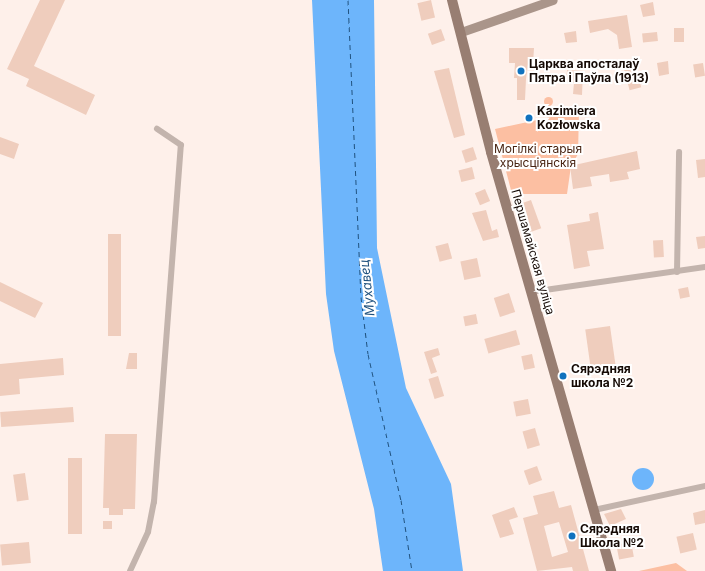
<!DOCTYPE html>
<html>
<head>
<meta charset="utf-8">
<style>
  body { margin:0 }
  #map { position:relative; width:705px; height:571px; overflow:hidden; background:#fef0ea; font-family:Inter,sans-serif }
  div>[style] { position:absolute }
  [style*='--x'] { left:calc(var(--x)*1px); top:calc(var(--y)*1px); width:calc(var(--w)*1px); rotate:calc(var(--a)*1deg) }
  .green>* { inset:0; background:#fcbfa2 }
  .round { border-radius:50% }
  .water>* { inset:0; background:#6db5fb }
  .ferry>* { height:1px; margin-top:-0.5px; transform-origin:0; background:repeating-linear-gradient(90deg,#20527f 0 5px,transparent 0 9px) }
  .building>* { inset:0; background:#efcdbd; transform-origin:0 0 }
  .street>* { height:6px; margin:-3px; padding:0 3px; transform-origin:3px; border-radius:3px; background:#c3b4ad }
  .secondary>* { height:9px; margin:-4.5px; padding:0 4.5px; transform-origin:4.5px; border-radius:4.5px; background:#aa958a }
  .primary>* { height:10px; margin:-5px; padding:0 5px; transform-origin:5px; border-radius:5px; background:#987e72 }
  .dots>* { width:11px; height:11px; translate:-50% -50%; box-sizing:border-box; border:2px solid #fff; border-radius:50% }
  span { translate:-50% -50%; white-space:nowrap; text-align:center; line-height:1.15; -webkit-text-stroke:4px #fff; paint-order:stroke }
  .poi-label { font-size:12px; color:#150a05; font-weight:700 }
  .left { translate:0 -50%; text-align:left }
  .park-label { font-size:12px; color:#482412 }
  .street-label { font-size:12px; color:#150a05 }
  .water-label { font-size:13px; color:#20527f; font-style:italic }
</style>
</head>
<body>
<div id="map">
  <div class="green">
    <i class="round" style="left:543.5px;top:96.5px;width:9px;height:9px"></i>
    <i style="clip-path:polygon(579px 111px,578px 154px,571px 166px,567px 194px,512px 194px,495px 129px)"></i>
    <i style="clip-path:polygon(676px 563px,687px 571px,639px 571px)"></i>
  </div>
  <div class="water">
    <i style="clip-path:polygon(312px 0,374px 0,377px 248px,406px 388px,451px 484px,463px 571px,383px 571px,374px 509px,334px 351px,326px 294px)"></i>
    <i class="round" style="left:632px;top:468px;width:22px;height:22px"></i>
  </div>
  <div class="ferry">
    <i style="--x:348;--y:0;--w:297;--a:87.5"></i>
    <i style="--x:361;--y:297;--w:57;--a:83"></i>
    <i style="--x:368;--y:354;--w:150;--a:77.3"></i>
    <i style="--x:401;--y:500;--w:72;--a:81.2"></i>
  </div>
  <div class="building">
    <i style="clip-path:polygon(40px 0,65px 0,34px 66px,95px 95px,86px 115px,26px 86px,29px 79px,7px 69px)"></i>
    <i style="left:431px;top:0;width:18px;height:14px;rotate:77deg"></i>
    <i style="clip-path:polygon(653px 2px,655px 15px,643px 17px,640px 5px)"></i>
    <i style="clip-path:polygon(627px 15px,632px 47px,619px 49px,617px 35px,608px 29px,590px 33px,588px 21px)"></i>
    <i style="left:674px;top:28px;width:10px;height:14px"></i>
    <i style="left:441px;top:29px;width:12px;height:14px;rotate:70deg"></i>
    <i style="clip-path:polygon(576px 31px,577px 42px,566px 43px,564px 33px)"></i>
    <i style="left:657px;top:32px;width:9px;height:15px;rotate:84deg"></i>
    <i style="clip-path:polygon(509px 48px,534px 48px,533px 64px,528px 64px,526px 79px,525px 100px,517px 100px,517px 78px,514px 78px,515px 63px,509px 63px)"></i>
    <i style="clip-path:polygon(668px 61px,669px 74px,659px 76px,657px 63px)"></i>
    <i style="left:703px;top:63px;width:13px;height:10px;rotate:81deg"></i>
    <i style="left:635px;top:64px;width:24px;height:12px;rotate:75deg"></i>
    <i style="clip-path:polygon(449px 68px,465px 135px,454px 138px,434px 71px)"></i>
    <i style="clip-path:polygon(567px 70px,583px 71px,582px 95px,573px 94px,574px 83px,566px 82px)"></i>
    <i style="clip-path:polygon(0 137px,19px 144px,14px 159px,0 154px)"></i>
    <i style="left:473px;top:147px;width:13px;height:12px;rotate:72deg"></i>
    <i style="clip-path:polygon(637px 151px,640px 169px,627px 172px,629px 179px,610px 182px,609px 174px,590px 177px,592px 186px,573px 189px,570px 166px)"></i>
    <i style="clip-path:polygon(705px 159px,705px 177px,698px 178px,696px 160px)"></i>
    <i style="left:472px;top:167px;width:12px;height:14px;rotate:76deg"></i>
    <i style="left:485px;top:189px;width:13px;height:11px;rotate:67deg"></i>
    <i style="left:531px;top:200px;width:30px;height:12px;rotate:70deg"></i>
    <i style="clip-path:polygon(486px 210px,492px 231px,497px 229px,499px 237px,483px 241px,472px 213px)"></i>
    <i style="clip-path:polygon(598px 212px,604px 249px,587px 251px,590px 266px,574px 269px,567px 225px,590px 221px,589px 214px)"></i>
    <i style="left:108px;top:234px;width:13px;height:102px"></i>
    <i style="clip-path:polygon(705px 236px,705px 248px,698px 249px,696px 237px)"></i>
    <i style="left:663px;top:240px;width:17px;height:10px;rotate:87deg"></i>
    <i style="left:448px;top:243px;width:16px;height:13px;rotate:75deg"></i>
    <i style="left:477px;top:258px;width:19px;height:17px;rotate:78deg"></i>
    <i style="clip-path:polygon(0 282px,43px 303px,35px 318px,0 301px)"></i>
    <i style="left:688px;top:287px;width:10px;height:10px;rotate:79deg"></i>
    <i style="left:509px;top:293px;width:20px;height:16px;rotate:72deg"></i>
    <i style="left:476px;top:314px;width:10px;height:13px;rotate:79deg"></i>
    <i style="left:610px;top:326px;width:41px;height:25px;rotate:82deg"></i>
    <i style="left:516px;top:330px;width:15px;height:33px;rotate:74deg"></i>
    <i style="clip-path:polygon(438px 348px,440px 355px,432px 358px,437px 372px,431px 374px,424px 352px)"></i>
    <i style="clip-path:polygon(129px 353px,137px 353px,137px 369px,126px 369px)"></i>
    <i style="left:532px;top:354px;width:14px;height:11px;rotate:78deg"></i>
    <i style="clip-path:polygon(63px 358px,64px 375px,19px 379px,20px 394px,0 396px,0 364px)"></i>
    <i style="left:438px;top:376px;width:21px;height:10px;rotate:73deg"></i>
    <i style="left:528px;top:399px;width:15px;height:15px;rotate:79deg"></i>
    <i style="left:73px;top:407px;width:15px;height:73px;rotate:86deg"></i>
    <i style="left:535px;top:428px;width:18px;height:13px;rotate:74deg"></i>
    <i style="clip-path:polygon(105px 434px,137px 434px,135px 509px,123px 509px,123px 515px,109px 515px,109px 508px,103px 508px)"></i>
    <i style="left:68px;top:458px;width:14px;height:76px"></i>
    <i style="left:537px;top:466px;width:15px;height:14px;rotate:70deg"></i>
    <i style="left:25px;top:473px;width:27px;height:12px;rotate:82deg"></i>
    <i style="clip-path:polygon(evenodd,554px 491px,559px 508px,571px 505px,589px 571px,573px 571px,572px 567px,537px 571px,523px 518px,538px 514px,533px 496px,554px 491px,559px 522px,568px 552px,552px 557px,544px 526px,559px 522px)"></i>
    <i style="clip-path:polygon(514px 507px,518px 517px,509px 520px,514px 534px,500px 538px,492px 515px)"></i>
    <i style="clip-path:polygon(621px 509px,626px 519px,610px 526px,604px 514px)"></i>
    <i style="clip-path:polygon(705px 510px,705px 523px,695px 525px,693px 513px)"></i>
    <i style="left:103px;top:521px;width:9px;height:8px"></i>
    <i style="left:693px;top:533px;width:17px;height:17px;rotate:77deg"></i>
    <i style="left:29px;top:542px;width:21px;height:29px;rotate:85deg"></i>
    <i style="left:631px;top:542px;width:15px;height:15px;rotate:79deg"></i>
  </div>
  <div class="street">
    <i style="--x:677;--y:272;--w:120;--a:-89"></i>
    <i style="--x:531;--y:292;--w:176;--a:-8.2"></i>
    <i style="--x:594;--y:510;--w:114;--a:-12.2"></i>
    <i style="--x:130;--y:571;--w:43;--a:-65.2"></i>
    <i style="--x:148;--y:532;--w:31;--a:-79"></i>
    <i style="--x:154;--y:502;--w:358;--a:-85.7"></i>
    <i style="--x:181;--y:145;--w:29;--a:-146"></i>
  </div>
  <div class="secondary">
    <i style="--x:461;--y:32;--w:97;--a:-19.2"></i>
  </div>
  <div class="primary">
    <i style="--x:452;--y:0;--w:157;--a:75.6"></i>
    <i style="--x:491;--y:152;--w:436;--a:74"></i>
  </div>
  <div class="dots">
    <i style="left:521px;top:71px;background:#1072be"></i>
    <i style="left:529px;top:118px;background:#1072be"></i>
    <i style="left:563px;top:376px;background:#1072be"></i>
    <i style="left:572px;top:536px;background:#1072be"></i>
  </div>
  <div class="poi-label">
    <span class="left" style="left:529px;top:71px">Царква апосталаў<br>Пятра і Паўла (1913)</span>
    <span class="left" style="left:537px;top:118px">Kazimiera<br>Kozłowska</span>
    <span class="left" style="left:571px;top:376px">Сярэдняя<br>школа №2</span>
    <span class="left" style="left:580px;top:536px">Сярэдняя<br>Школа №2</span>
  </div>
  <div class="park-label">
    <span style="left:538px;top:156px">Могілкі старыя<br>хрысціянскія</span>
  </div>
  <div class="street-label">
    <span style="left:533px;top:252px;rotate:74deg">Першамайская вуліца</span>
  </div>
  <div class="water-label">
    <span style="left:367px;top:288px;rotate:-96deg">Мухавец</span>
  </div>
</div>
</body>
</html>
